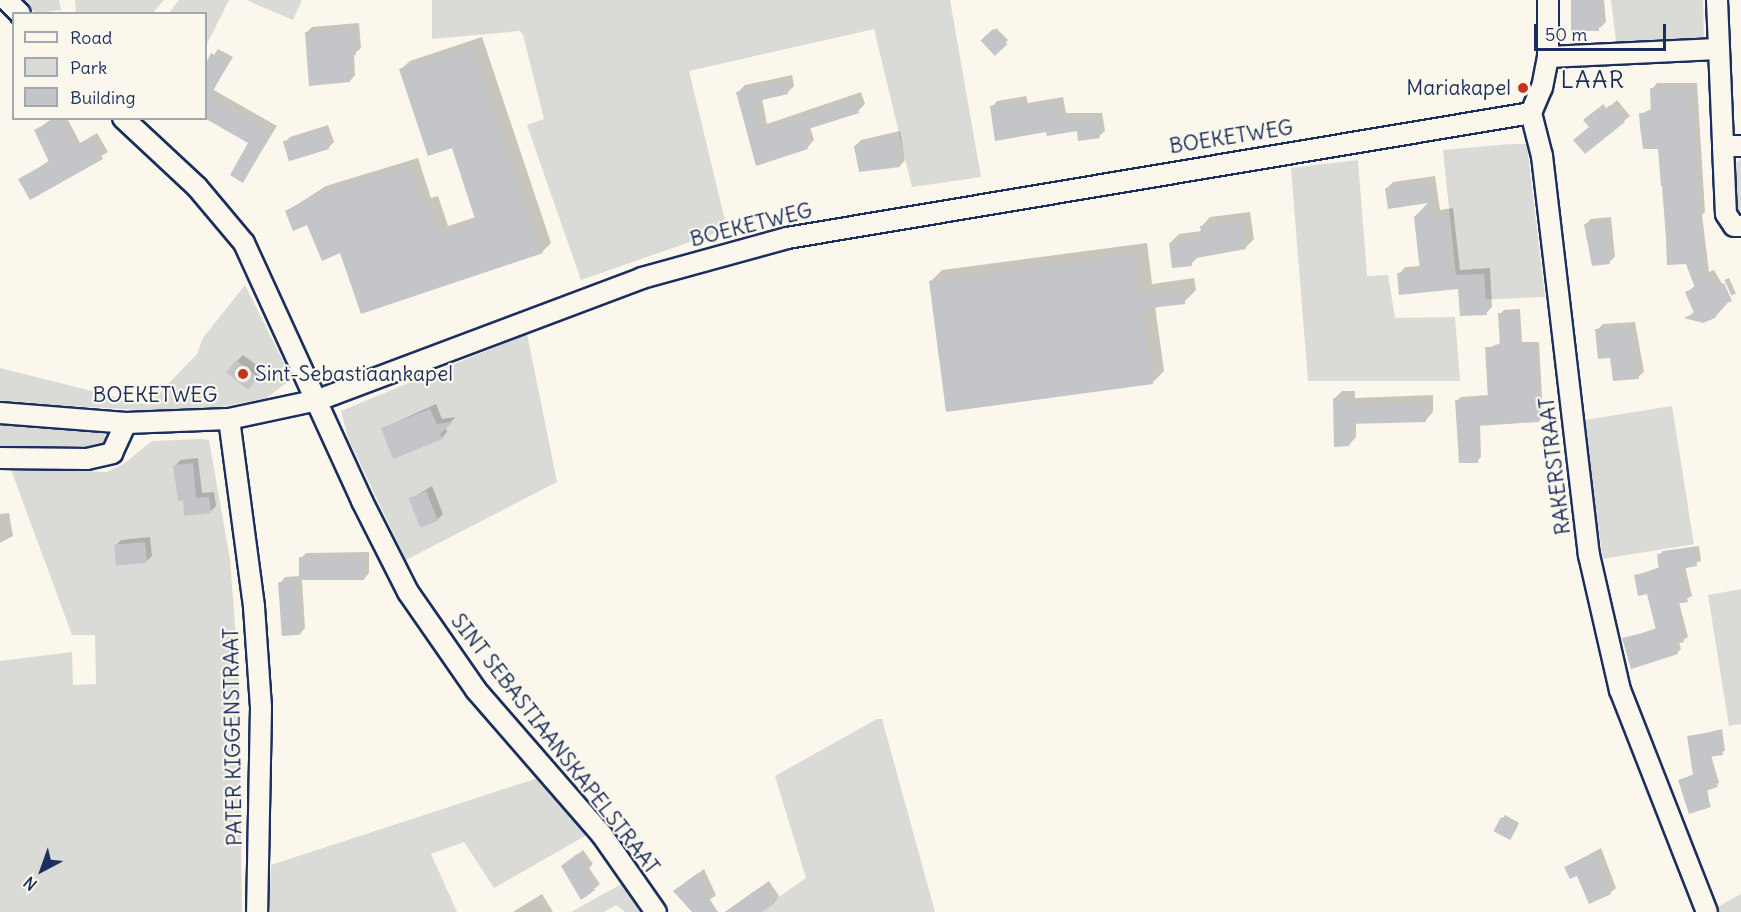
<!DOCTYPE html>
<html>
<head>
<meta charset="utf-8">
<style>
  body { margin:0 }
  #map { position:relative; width:1741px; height:912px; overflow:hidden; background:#fbf7ec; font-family:Delius,sans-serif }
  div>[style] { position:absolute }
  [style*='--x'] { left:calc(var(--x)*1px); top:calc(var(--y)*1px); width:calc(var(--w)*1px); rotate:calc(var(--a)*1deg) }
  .green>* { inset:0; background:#dadad7; transform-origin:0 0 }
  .shadow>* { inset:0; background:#0003; transform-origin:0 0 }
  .building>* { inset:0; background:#c3c5c9; transform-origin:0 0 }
  .roads { filter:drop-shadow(2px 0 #1b2f5e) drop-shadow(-2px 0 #1b2f5e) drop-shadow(0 2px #1b2f5e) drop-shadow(0 -2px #1b2f5e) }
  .minor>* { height:20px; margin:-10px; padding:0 10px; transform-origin:10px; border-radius:10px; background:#fbf7ec }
  .dots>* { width:16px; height:16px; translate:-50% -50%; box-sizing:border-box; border:3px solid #fbf7ec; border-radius:50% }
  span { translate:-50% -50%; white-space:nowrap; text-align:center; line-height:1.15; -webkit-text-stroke:4.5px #fbf7ec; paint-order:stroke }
  .poi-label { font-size:21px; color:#1b2f5e }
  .right { translate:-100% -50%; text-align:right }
  .left { translate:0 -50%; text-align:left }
  .street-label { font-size:21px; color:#1b2f5e }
  .quarter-label { font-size:24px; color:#1b2f5e; letter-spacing:1.5px }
  .legend { position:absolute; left:12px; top:12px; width:195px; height:108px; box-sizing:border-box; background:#fbf7ec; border:2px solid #a1a7b3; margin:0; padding:8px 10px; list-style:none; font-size:18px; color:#1b2f5e }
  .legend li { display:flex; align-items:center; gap:12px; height:30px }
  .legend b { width:30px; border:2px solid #a1a7b3 }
  .north { position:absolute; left:12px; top:840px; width:60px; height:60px; -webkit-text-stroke:4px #fbf7ec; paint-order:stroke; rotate:221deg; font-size:16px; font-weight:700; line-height:24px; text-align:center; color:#1b2f5e }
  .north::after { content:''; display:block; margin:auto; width:21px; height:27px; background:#1b2f5e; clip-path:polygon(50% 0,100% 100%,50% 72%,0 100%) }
  .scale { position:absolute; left:1534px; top:24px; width:132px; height:27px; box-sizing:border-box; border:3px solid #1b2f5e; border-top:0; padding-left:8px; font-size:18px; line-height:21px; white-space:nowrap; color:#1b2f5e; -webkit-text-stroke:4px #fbf7ec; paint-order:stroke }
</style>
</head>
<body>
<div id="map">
  <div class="green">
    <i style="clip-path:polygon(22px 0,59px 0,61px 10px,36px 13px)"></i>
    <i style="clip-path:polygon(75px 0,164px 0,153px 13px,76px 14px)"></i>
    <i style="clip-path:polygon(179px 0,229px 0,206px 46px,206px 14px,169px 13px)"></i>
    <i style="clip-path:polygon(246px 0,302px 0,293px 20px)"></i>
    <i style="clip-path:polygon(432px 0,950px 0,981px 177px,912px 187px,874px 29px,689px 71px,727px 229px,581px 280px,527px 125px,544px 119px,523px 35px,520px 31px,432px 39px)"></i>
    <i style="clip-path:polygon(1611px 0,1703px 0,1704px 40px,1617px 49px)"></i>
    <i style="clip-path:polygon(1510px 144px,1527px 144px,1545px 297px,1472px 300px,1457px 286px,1443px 150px)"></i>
    <i style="clip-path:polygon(1741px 158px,1741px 212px,1731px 203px,1730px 169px)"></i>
    <i style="clip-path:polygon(1358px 160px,1367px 276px,1388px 275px,1395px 318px,1455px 317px,1460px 381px,1308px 381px,1291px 168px)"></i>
    <i style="clip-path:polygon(245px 285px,292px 379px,266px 398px,211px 409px,160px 411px,0 402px,0 368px,148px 405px,197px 354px,203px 338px)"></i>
    <i style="clip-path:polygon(527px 334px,557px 482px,406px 560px,348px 438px,341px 411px)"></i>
    <i style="left:1672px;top:406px;width:140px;height:92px;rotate:81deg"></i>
    <i style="clip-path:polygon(0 423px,94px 429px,105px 435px,109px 444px,98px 455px,0 452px)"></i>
    <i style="clip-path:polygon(202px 439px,209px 440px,230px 560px,239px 675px,242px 912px,0 912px,0 661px,72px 652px,73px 685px,96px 684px,95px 635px,72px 635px,10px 467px,107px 472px,125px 463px,152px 441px)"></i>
    <i style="clip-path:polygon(1741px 589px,1741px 724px,1729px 726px,1708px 595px)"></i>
    <i style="clip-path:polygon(877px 719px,882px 719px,935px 912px,757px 912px,806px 878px,775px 776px)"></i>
    <i style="clip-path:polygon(544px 776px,592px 832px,494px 888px,464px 842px,431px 854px,457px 912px,269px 912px,271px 865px)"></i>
    <i style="clip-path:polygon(627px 881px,649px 912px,625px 912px,616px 905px,604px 912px,571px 912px)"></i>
    <i style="clip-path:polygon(1741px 894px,1741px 912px,1713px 912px,1712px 910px)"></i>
  </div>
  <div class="shadow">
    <i style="clip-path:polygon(1573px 0,1604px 0,1606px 22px,1600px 28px)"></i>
    <i style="clip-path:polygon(359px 23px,361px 48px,354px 54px,355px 75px,350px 81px,307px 32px,312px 27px)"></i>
    <i style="left:996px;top:28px;width:17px;height:18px;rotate:45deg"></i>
    <i style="clip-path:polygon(482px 37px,551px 243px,542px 252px,341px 251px,308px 223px,287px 211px,326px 186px,418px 158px,431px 198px,438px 196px,448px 226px,476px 217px,453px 146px,401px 69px,410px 61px)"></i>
    <i style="clip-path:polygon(218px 49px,233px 57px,218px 80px,206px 66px)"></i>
    <i style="clip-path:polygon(792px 75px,794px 86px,787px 93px,762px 99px,767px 124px,861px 92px,865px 104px,858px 111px,810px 127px,814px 140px,807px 148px,757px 164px,738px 92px,745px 85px)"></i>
    <i style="clip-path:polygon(1657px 83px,1697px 83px,1705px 212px,1702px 215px,1709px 272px,1714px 270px,1731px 299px,1715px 317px,1687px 318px,1695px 311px,1687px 292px,1696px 285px,1687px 262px,1668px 264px,1659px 147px,1641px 114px,1653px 108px,1652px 89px)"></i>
    <i style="clip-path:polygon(212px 89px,277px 126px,243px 181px,250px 142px,206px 117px,206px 96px)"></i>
    <i style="clip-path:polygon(1026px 96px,1028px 103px,1063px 97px,1066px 113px,1102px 113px,1105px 131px,1099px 136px,1078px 130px,1048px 130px,992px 107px,997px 101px)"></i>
    <i style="clip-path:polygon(1617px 100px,1630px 116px,1624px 121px,1591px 127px,1591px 115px,1603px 104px,1607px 109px)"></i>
    <i style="clip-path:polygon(53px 118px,67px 118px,80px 143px,97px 133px,108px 152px,30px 198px,20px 180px,50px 160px,36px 130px)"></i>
    <i style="clip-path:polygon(328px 125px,334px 142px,328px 148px,284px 143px,290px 137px)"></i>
    <i style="clip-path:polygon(900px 131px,905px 160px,900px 166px,855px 146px,861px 140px)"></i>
    <i style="clip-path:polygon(1435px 176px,1440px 210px,1453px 208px,1460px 270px,1490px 268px,1492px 307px,1486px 313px,1460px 287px,1399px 274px,1405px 267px,1421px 266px,1416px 217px,1432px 201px,1389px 207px,1387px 188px,1393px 182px)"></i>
    <i style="clip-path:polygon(1250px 212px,1254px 239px,1245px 248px,1199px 256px,1191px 264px,1170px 243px,1179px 234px,1202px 231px,1202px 226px,1210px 217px)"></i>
    <i style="clip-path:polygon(1611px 217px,1615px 257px,1609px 262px,1591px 241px,1587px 241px,1585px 225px,1591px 219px)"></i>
    <i style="clip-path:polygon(1147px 243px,1152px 284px,1194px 278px,1196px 290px,1184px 302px,1155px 306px,1164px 371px,1152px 383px,930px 282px,942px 270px)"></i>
    <i style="left:1729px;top:278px;width:17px;height:5px;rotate:66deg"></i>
    <i style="clip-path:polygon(1520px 309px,1522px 342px,1539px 342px,1543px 417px,1539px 421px,1480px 424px,1481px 457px,1477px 461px,1457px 401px,1461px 397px,1489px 395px,1487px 348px,1501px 343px,1500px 314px,1504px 310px)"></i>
    <i style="clip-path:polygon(1635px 322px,1644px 372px,1638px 377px,1612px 357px,1597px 330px,1603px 324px)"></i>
    <i style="clip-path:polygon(243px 355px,263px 370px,255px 380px,237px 361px)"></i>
    <i style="clip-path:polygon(1342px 391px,1355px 391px,1355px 398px,1433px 395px,1433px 412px,1426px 420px,1356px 423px,1356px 437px,1349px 445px,1334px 399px)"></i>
    <i style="clip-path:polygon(436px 404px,442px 419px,456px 417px,445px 427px,447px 432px,442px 438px,383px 428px)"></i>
    <i style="clip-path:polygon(198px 458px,202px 493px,214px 492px,216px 506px,210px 512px,184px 498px,175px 466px,180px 460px)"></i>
    <i style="clip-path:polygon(432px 486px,443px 514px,437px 520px,410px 499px)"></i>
    <i style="clip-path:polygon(9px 513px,13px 536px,0 543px,0 514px)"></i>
    <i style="clip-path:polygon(150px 537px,152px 556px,147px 561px,115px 546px,121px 540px)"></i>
    <i style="clip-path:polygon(1699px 546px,1701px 561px,1685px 566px,1692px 596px,1679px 602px,1688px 637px,1679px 642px,1681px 649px,1677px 653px,1624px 639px,1657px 628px,1648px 592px,1635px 576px,1660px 567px,1659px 555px,1663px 551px)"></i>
    <i style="clip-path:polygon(369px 552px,369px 573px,364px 579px,302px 580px,305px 628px,300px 634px,280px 583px,285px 577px,301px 576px,300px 559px,306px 553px)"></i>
    <i style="clip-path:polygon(1722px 729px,1725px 751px,1711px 755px,1719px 783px,1707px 788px,1710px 806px,1680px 780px,1694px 774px,1689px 737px)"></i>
    <i style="clip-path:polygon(1505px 815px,1519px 823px,1512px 836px,1495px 830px)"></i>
    <i style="clip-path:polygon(1601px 848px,1616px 888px,1610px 893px,1566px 867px)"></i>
    <i style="clip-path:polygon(583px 850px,593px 864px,589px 868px,600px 884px,594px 889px,569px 861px)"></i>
    <i style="clip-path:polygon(704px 869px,716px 895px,694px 912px,675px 891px)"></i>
    <i style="clip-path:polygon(769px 881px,779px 896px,774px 902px,759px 912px,725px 912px)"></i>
    <i style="clip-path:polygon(542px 894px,553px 912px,513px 912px)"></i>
  </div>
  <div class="building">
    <i style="left:1571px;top:0;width:28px;height:31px"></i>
    <i style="clip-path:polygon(354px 28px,356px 55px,348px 56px,350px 82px,309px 86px,305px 32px)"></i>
    <i style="left:993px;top:29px;width:21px;height:17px;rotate:47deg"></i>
    <i style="clip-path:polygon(473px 44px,543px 253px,361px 314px,340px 253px,322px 261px,307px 225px,293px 231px,285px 211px,316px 195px,409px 166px,422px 206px,429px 203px,439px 234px,476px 222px,452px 148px,428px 156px,399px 69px)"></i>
    <i style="clip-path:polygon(211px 53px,229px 63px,210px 96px,272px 132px,243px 183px,230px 175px,248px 143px,206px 119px,206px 63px)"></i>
    <i style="clip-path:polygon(785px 81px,788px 94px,754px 102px,760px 130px,854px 99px,859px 113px,802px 131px,808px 149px,756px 166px,736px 92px)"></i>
    <i style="clip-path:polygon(1650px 88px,1692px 88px,1704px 277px,1709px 275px,1714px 287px,1724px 283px,1732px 301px,1722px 305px,1715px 318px,1703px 323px,1684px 318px,1694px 313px,1685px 292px,1695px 288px,1686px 264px,1667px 265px,1664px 186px,1661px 186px,1658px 149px,1643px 149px,1640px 127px,1639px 113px,1651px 113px)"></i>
    <i style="clip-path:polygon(1021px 101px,1022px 108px,1058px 102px,1060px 118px,1097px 118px,1100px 138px,1078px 141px,1077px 131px,1047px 136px,1046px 132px,995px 141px,990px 106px)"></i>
    <i style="clip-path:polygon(1610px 105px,1625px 122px,1585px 154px,1573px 140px,1589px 127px,1583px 120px,1597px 109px,1601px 113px)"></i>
    <i style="clip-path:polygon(58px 118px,74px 147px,91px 138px,103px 159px,30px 200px,18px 179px,49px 162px,34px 130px)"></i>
    <i style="left:323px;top:129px;width:21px;height:42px;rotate:73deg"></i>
    <i style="clip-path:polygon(895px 136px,900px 167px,859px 172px,854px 146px)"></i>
    <i style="clip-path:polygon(1429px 182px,1434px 215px,1447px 214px,1454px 275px,1484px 274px,1487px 315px,1460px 316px,1458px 289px,1399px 295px,1397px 273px,1420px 271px,1414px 217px,1428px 203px,1388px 209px,1385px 188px)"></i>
    <i style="clip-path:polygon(1242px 220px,1246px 249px,1191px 259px,1192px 266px,1172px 268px,1169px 243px,1202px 239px,1200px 226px)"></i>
    <i style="clip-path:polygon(1606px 222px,1610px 264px,1592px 266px,1584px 224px)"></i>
    <i style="clip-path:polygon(1136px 254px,1141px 295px,1183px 289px,1185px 304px,1143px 309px,1153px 384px,946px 412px,929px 281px)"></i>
    <i style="clip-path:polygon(1498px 313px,1517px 313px,1519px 346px,1536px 345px,1539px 422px,1477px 426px,1478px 463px,1459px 463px,1455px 400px,1488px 399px,1485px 347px,1500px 347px)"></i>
    <i style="clip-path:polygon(1630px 327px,1639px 379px,1613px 381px,1610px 358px,1598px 359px,1595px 329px)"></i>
    <i style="left:236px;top:360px;width:28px;height:16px;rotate:38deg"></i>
    <i style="clip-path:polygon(1333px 398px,1348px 398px,1348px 406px,1426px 402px,1426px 422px,1349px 424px,1349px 446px,1334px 447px)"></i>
    <i style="clip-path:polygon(430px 409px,437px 424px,453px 422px,440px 434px,443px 439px,393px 459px,381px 428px)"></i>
    <i style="clip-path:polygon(193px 463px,196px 498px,209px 497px,211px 513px,184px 516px,183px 500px,178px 501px,173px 465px)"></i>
    <i style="left:426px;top:491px;width:32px;height:19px;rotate:68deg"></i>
    <i style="left:145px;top:542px;width:21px;height:31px;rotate:85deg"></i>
    <i style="clip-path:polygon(1695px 550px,1697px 566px,1681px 569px,1688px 602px,1675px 604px,1684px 642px,1675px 644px,1678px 654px,1631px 669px,1622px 638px,1656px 630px,1647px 594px,1638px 596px,1634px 575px,1659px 570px,1657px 554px)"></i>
    <i style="left:364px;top:557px;width:23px;height:65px;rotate:90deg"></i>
    <i style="left:296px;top:581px;width:54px;height:18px;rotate:86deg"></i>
    <i style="clip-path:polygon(1720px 731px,1723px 755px,1708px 757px,1718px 787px,1705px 791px,1711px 807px,1689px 814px,1678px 780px,1693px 775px,1687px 736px)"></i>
    <i style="left:1501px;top:817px;width:19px;height:16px;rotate:28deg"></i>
    <i style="clip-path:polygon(1595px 853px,1611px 894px,1589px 904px,1577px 876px,1570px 879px,1564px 867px)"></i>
    <i style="clip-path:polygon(577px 854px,589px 871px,584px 874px,595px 890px,581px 900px,561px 866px)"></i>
    <i style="clip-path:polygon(698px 873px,705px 884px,704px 891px,718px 912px,692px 912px,673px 891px)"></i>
    <i style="clip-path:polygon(762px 886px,775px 903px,762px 912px,725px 912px)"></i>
  </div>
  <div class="roads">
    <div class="minor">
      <i style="--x:7;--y:0;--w:19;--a:47"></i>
      <i style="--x:1548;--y:0;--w:57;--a:90"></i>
      <i style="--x:1548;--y:57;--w:31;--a:101"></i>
      <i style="--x:1542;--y:87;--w:28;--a:113"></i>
      <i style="--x:1531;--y:113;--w:44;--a:75.7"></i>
      <i style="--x:1542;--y:156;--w:402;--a:83.3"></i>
      <i style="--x:1589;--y:555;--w:139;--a:77.1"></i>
      <i style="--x:1620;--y:690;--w:238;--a:68.6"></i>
      <i style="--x:1717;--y:0;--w:146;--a:87.6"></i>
      <i style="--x:1548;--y:57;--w:170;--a:-2.7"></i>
      <i style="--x:123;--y:118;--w:101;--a:43"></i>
      <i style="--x:197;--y:187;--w:73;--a:50"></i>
      <i style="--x:244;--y:243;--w:284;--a:65.4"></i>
      <i style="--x:362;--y:501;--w:102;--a:63.2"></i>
      <i style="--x:408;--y:592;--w:119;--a:55.2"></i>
      <i style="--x:476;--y:690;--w:192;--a:49"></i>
      <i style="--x:602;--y:835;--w:94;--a:55"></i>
      <i style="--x:1741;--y:146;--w:18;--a:180"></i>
      <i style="--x:1723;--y:146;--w:68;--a:87.5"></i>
      <i style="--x:1726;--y:214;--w:14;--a:56"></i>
      <i style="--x:1734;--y:226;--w:7;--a:0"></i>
      <i style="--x:0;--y:413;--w:126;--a:4.5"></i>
      <i style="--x:126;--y:423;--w:103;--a:-2.2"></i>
      <i style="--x:229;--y:419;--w:91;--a:-12.1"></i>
      <i style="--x:318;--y:400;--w:346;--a:-20.6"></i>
      <i style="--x:642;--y:278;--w:150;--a:-15.4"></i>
      <i style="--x:787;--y:238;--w:754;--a:-9.54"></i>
      <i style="--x:229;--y:419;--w:190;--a:82.4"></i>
      <i style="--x:254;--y:607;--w:101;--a:86"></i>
      <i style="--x:261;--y:708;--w:204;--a:91.1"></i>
      <i style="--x:0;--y:458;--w:87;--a:0.7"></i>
      <i style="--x:87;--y:459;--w:26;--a:-13"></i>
      <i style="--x:112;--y:453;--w:33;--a:-65"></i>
    </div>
  </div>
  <div class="dots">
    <i style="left:1523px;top:88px;background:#c8321e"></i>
    <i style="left:243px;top:374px;background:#c8321e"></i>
  </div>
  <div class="poi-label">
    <span class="right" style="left:1511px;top:88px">Mariakapel</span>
    <span class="left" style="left:255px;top:374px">Sint-Sebastiaankapel</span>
  </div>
  <div class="street-label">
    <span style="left:1231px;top:137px;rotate:-9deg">BOEKETWEG</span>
    <span style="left:751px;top:225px;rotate:-14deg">BOEKETWEG</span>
    <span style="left:155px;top:395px">BOEKETWEG</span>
    <span style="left:1555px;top:466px;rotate:-97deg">RAKERSTRAAT</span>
    <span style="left:233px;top:737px;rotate:-91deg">PATER KIGGENSTRAAT</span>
    <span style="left:555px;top:744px;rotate:52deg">SINT SEBASTIAANSKAPELSTRAAT</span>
  </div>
  <div class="quarter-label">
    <span style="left:1593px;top:80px">LAAR</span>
  </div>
  <ul class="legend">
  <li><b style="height:8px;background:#fbf7ec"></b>Road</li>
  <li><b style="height:16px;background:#dadad7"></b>Park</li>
  <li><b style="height:16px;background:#c3c5c9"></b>Building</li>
  </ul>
  <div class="north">N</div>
  <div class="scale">50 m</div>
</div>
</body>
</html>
